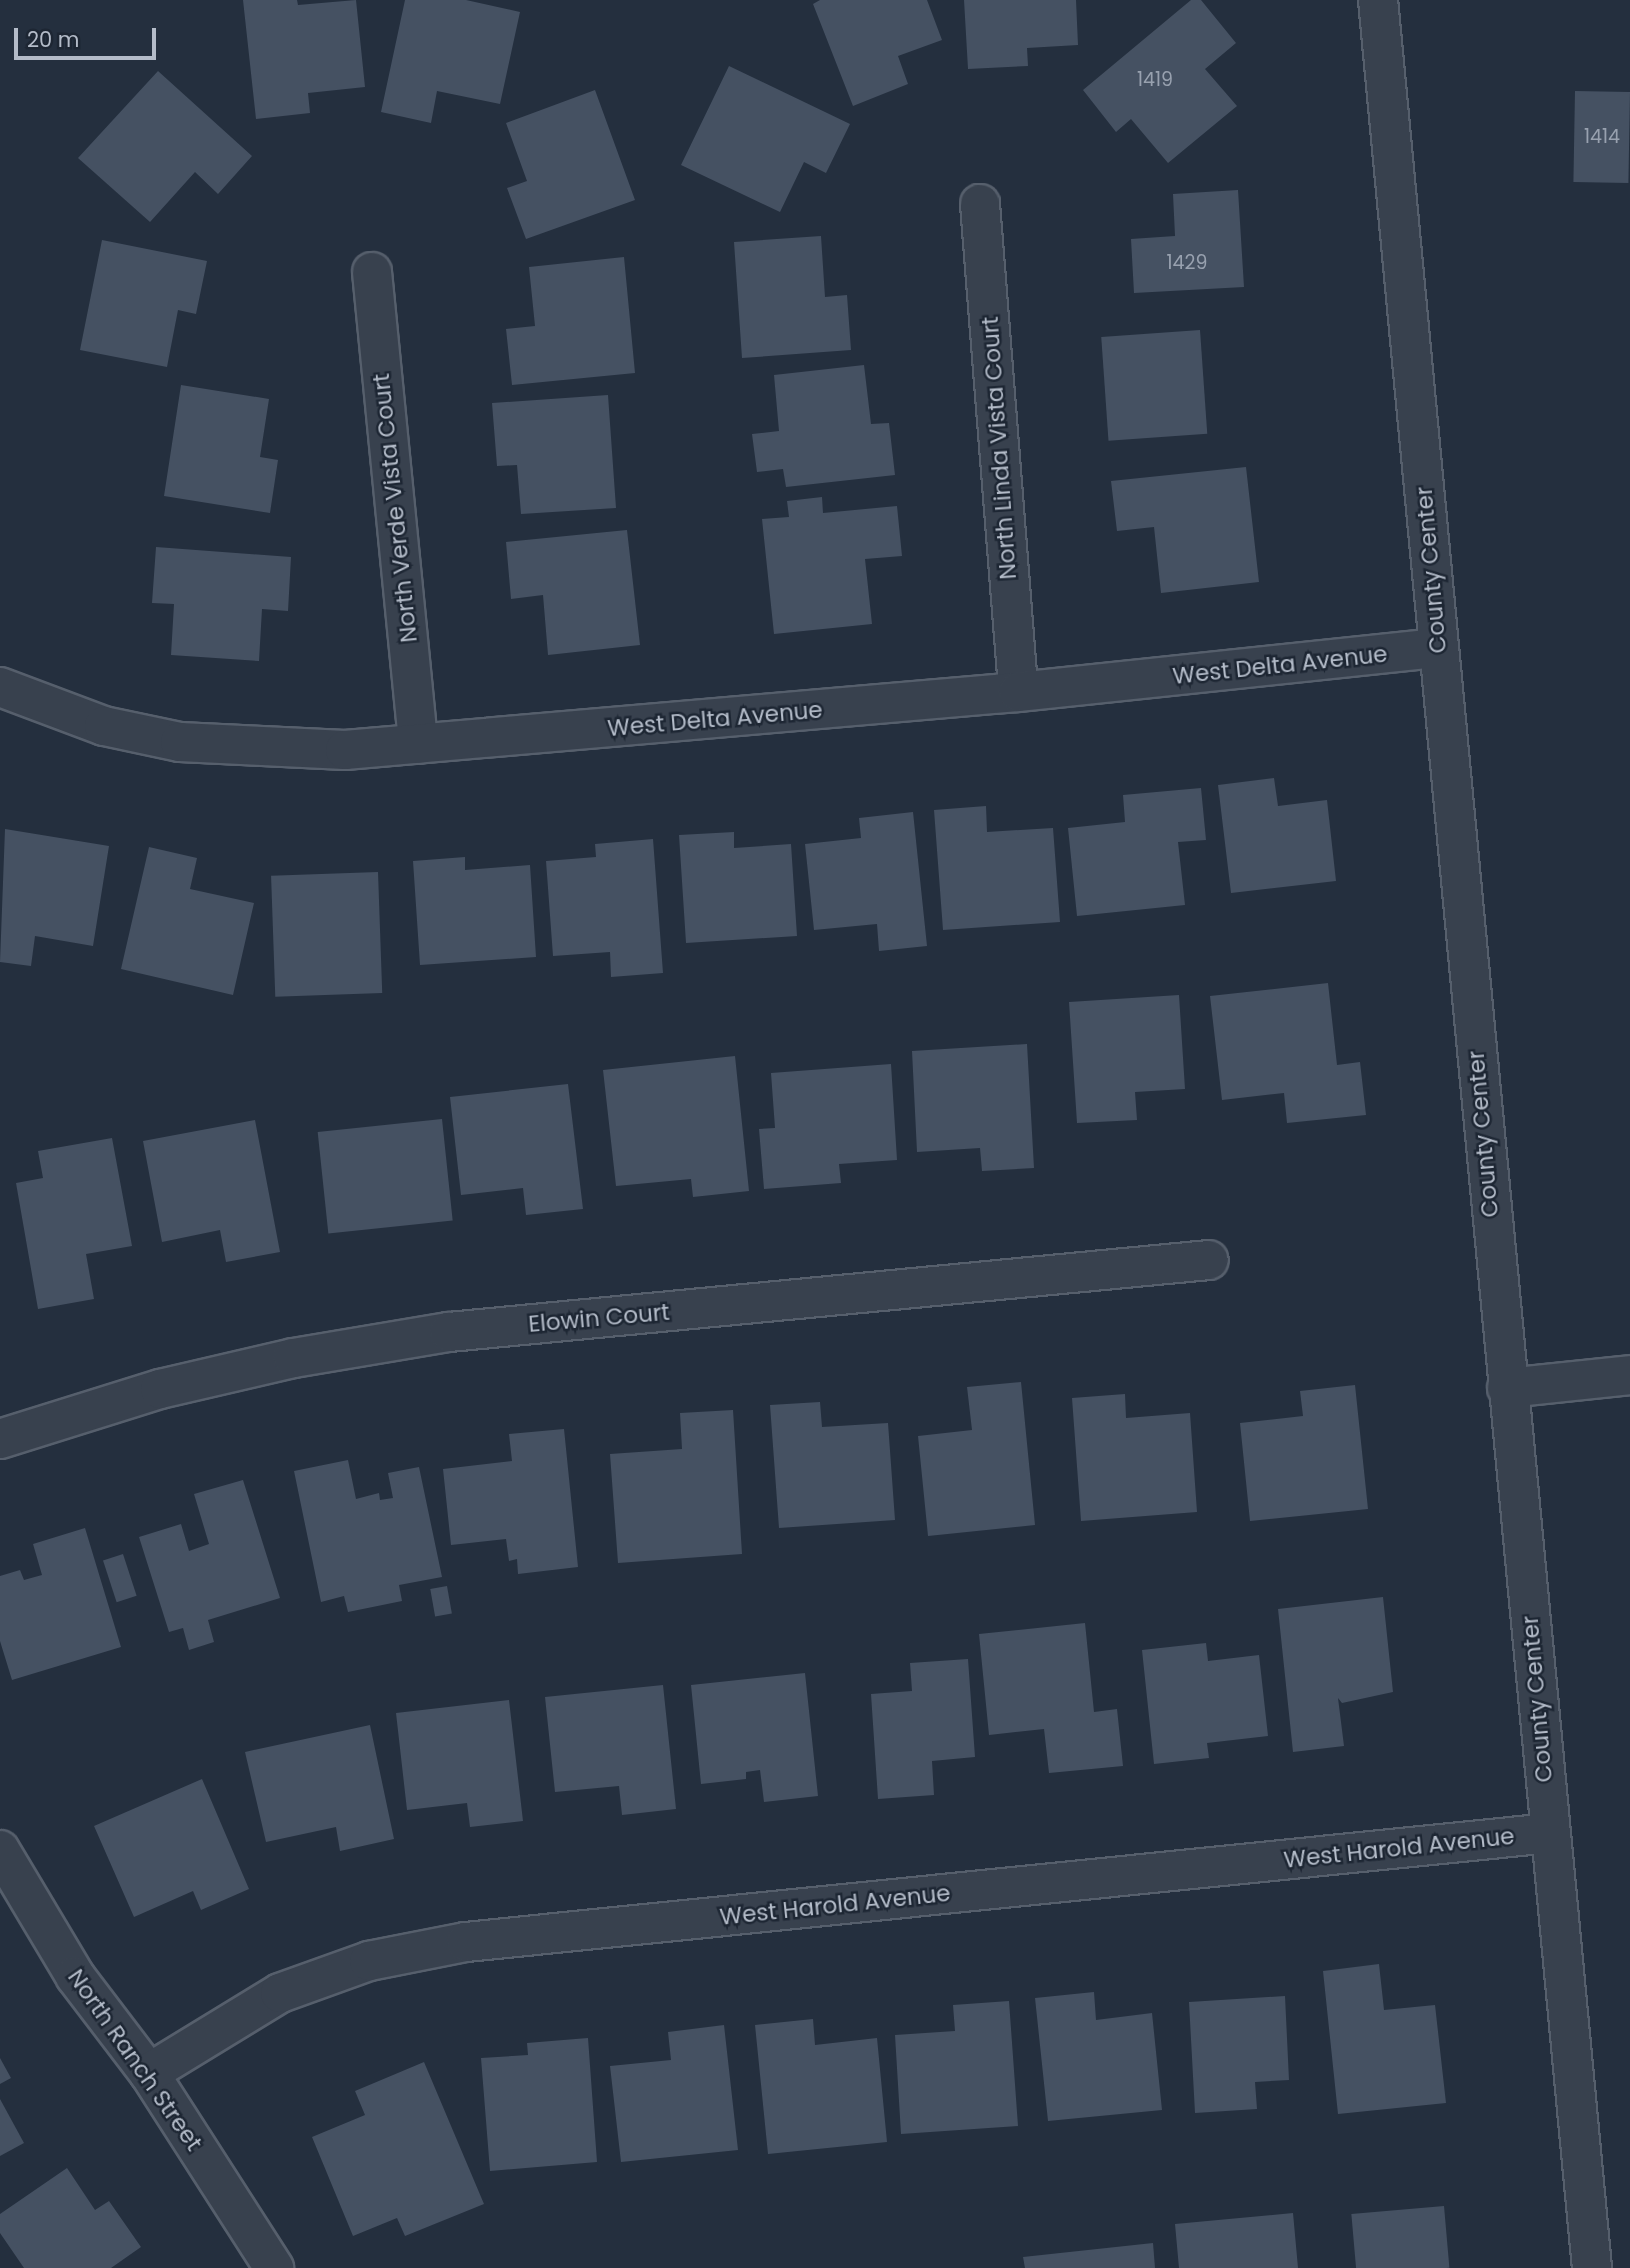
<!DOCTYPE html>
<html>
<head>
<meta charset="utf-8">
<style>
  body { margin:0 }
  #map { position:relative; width:1630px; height:2268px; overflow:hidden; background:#242f3e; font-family:Poppins,sans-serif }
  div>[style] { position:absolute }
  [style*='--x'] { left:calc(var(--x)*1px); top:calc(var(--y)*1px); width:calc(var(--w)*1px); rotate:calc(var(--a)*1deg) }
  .building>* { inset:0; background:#455162; transform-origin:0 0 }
  .roads { filter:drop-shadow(2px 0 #565f6c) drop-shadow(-2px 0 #565f6c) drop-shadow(0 2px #565f6c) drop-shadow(0 -2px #565f6c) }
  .minor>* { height:38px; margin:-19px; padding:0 19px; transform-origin:19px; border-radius:19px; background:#38414e }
  .tertiary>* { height:38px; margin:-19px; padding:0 19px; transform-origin:19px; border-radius:19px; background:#38414e }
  span { translate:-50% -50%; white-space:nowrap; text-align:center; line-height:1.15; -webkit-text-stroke:5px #1d2633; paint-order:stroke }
  .number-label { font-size:19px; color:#98a1af }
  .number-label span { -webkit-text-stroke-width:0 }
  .street-label { font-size:23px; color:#b4bcc9 }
  .scale { position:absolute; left:14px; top:28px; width:142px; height:32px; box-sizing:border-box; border:4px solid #b4bcc9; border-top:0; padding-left:9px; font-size:21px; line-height:24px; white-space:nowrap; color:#b4bcc9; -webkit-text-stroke:5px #1d2633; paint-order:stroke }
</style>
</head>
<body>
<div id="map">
  <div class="building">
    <i style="clip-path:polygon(243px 0,297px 0,298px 5px,356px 0,365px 87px,308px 93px,310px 113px,256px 119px)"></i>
    <i style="clip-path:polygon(405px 0,466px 0,520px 12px,500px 104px,437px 91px,431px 123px,381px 112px)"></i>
    <i style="clip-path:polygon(820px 0,927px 0,942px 40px,898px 56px,908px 84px,853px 106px,813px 4px)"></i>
    <i style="clip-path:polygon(964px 0,1076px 0,1078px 45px,1027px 48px,1028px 66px,968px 69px)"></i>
    <i style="clip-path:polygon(1191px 0,1201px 0,1236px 43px,1205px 69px,1237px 106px,1168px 163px,1131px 119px,1116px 132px,1083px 90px)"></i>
    <i style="clip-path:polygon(729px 66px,850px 124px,826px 173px,804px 162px,780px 212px,681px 165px)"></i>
    <i style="clip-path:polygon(158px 71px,252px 156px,218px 194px,195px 172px,150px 222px,78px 158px)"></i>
    <i style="clip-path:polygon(595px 90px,635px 200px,526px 239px,507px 188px,527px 181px,506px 123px)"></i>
    <i style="left:1575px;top:91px;width:55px;height:91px;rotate:1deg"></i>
    <i style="clip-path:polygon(1238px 190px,1244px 287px,1134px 293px,1131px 239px,1175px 236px,1173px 194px)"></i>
    <i style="clip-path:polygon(821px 236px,825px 297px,847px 295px,851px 350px,742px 358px,734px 242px)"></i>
    <i style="clip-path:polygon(102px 240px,207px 261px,196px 314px,178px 310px,167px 367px,80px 350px)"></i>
    <i style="clip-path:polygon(624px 257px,635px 373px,512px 385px,506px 329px,535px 326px,529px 267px)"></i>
    <i style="left:1200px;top:330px;width:104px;height:99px;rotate:86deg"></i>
    <i style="clip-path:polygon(864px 365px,871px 424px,889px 423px,895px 475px,786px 487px,783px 469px,757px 472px,752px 434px,779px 431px,774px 375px)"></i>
    <i style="clip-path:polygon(181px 385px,269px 399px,260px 457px,278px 460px,270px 513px,164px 496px)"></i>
    <i style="clip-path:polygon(608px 395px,616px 508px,521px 514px,517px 465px,497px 466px,492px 403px)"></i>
    <i style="clip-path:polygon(1246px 467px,1259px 582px,1161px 593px,1154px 527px,1117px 531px,1111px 481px)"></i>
    <i style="clip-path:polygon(822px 497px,823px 513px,897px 506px,902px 556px,865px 559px,872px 624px,774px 634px,762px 519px,789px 517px,787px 501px)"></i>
    <i style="clip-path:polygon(627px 530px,640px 645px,548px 655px,543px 595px,511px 599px,506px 542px)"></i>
    <i style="clip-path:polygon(156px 547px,291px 557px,288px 611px,262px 609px,259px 661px,171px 655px,174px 604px,152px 603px)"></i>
    <i style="clip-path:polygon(1274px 778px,1278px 806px,1327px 800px,1336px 881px,1231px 893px,1218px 785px)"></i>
    <i style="clip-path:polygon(1201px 788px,1206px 840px,1178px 842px,1185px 905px,1077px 916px,1068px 828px,1125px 822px,1123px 795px)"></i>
    <i style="clip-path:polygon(986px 806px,987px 832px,1053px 828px,1060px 922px,943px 930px,934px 810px)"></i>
    <i style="clip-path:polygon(913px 812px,927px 946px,879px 951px,877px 924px,814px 930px,805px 844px,861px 838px,859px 818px)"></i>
    <i style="clip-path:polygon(5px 829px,109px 846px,93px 946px,35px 936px,31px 966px,0 962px)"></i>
    <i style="clip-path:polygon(734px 832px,734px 848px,791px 844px,797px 936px,686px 943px,679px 835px)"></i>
    <i style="clip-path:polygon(653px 839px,663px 973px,611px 977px,610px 952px,553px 956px,546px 861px,596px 857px,595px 844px)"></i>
    <i style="clip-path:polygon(149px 847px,197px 858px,190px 889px,254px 903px,233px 995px,121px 969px)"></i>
    <i style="clip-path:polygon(465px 857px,465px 870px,530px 865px,536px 957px,420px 965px,413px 861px)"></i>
    <i style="left:378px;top:872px;width:121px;height:107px;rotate:88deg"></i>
    <i style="clip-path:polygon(1328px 983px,1337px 1065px,1360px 1062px,1366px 1115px,1287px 1123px,1284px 1093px,1222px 1100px,1210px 996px)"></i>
    <i style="clip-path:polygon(1179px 995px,1185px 1089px,1135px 1092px,1137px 1120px,1077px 1123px,1069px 1002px)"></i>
    <i style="clip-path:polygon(1027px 1044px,1034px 1168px,982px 1171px,980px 1148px,917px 1152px,912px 1051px)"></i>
    <i style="clip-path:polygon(735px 1056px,749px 1191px,693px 1197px,691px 1179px,616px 1186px,603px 1070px)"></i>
    <i style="clip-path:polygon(891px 1064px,897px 1160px,839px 1164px,841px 1183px,764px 1189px,759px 1129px,775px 1128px,771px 1073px)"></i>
    <i style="clip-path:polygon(568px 1084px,583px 1209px,526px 1215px,523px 1188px,461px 1195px,450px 1097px)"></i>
    <i style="left:442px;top:1119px;width:102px;height:125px;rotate:84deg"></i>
    <i style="clip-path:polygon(255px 1120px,280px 1252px,226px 1262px,220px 1230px,162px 1242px,143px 1141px)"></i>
    <i style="clip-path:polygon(112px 1138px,132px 1246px,86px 1254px,94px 1299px,38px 1309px,16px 1183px,43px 1178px,38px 1151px)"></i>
    <i style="clip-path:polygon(1021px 1382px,1035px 1525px,928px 1536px,918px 1436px,972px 1430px,967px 1387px)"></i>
    <i style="clip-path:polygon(1355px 1385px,1368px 1509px,1250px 1521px,1240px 1423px,1303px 1416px,1300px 1391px)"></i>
    <i style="clip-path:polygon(1125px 1394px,1126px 1418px,1190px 1413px,1197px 1512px,1081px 1521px,1072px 1398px)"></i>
    <i style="clip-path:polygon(820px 1402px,822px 1427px,888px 1423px,895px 1520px,779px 1528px,770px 1405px)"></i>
    <i style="clip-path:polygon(733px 1410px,742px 1554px,618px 1563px,610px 1454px,682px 1449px,680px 1413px)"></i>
    <i style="clip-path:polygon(564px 1429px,578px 1567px,518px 1574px,517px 1559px,509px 1561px,506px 1539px,451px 1545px,443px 1469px,512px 1461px,509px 1434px)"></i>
    <i style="clip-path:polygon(348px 1460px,356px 1499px,379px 1493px,380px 1500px,393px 1498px,388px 1473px,419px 1467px,442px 1577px,399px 1585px,402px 1601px,348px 1612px,344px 1596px,321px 1602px,294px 1471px)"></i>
    <i style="clip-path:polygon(243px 1480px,280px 1598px,208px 1620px,214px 1642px,189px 1650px,183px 1628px,169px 1632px,139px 1537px,181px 1524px,189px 1551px,209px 1544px,194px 1494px)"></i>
    <i style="clip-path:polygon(85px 1528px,121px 1647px,12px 1680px,0 1641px,0 1576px,20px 1570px,24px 1580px,42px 1575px,33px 1544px)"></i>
    <i style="left:123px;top:1554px;width:44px;height:21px;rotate:72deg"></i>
    <i style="left:447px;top:1586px;width:28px;height:17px;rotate:80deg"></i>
    <i style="clip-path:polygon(1383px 1597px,1393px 1692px,1342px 1703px,1338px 1698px,1344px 1746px,1293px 1752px,1278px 1609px)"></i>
    <i style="clip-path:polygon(1085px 1623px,1094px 1712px,1117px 1709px,1123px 1766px,1049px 1773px,1044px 1729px,989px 1735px,979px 1634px)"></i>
    <i style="clip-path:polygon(1206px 1643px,1208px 1661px,1259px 1655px,1268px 1736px,1207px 1743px,1209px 1758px,1154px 1764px,1142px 1650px)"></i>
    <i style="clip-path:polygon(968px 1659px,975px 1757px,932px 1761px,934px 1795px,878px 1799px,871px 1694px,912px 1691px,910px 1663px)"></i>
    <i style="clip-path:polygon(805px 1673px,818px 1796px,764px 1802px,760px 1770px,746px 1772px,746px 1779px,701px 1784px,691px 1685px)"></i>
    <i style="clip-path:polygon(663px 1685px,676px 1809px,622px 1815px,619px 1786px,555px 1792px,545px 1697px)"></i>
    <i style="clip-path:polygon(509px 1700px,523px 1821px,470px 1827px,467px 1803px,407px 1810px,396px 1713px)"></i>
    <i style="clip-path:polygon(370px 1725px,394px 1839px,340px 1851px,336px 1827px,266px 1842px,245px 1752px)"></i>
    <i style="clip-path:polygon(202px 1779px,249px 1889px,201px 1910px,193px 1891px,134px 1917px,94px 1826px)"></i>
    <i style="clip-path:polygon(1379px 1964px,1384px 2010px,1435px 2005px,1446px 2103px,1338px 2114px,1323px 1971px)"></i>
    <i style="clip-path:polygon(1094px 1992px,1096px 2020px,1152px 2013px,1162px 2110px,1048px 2121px,1035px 1998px)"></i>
    <i style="clip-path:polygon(1285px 1996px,1289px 2080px,1255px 2082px,1257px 2109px,1195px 2113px,1189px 2002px)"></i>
    <i style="clip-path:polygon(1009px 2001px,1018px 2126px,901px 2134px,895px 2035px,955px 2031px,953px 2005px)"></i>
    <i style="clip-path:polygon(813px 2019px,815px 2045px,877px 2038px,887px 2142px,768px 2154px,755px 2025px)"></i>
    <i style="clip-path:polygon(724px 2025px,738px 2150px,621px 2162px,610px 2066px,671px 2060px,668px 2032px)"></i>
    <i style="clip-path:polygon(588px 2038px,597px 2162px,490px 2171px,481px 2058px,528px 2055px,527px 2043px)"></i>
    <i style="clip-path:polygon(0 2058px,11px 2078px,0 2084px)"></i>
    <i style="clip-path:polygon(424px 2062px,484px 2204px,405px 2236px,397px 2218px,353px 2236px,312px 2137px,365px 2115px,355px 2091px)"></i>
    <i style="clip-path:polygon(0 2099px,24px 2143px,0 2156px)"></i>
    <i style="clip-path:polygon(67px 2168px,95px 2210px,109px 2201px,141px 2247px,111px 2268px,24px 2268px,0 2233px,0 2214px)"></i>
    <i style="left:1444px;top:2206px;width:62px;height:93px;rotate:85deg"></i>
    <i style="clip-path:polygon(1293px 2213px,1298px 2268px,1179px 2268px,1175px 2224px)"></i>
    <i style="clip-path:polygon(1153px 2243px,1155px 2268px,1025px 2268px,1023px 2257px)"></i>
  </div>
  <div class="roads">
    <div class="minor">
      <i style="--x:980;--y:204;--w:489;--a:85.5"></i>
      <i style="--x:372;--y:272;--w:474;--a:84.4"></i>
      <i style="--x:0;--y:687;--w:111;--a:20.6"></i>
      <i style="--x:104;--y:726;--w:78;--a:11.9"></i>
      <i style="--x:180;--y:742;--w:165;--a:2.8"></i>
      <i style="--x:345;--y:750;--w:675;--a:-4.93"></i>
      <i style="--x:1018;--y:692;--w:422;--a:-6"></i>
      <i style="--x:1507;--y:1388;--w:124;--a:-6"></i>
      <i style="--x:0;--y:1439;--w:168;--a:-17.4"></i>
      <i style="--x:160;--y:1389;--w:137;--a:-13.1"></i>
      <i style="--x:293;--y:1358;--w:158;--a:-9.5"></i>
      <i style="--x:449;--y:1332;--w:763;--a:-5.41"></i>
      <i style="--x:0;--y:1850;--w:147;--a:59.2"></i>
      <i style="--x:75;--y:1976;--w:122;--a:52.7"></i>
      <i style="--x:149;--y:2073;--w:232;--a:57.3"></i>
      <i style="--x:149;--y:2073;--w:153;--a:-31.4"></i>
      <i style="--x:280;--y:1993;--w:95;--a:-19.8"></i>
      <i style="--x:369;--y:1961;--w:99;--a:-11.1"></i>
      <i style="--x:466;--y:1942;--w:1089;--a:-5.74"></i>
    </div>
    <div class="tertiary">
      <i style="--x:1378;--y:0;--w:2278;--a:84.61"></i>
    </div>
  </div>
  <div class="number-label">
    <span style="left:1155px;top:80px">1419</span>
    <span style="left:1602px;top:137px">1414</span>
    <span style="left:1187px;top:263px">1429</span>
  </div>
  <div class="street-label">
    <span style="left:999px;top:448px;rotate:-94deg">North Linda Vista Court</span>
    <span style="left:395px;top:508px;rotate:-96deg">North Verde Vista Court</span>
    <span style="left:1431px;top:570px;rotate:-95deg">County Center</span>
    <span style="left:1280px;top:665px;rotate:-6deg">West Delta Avenue</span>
    <span style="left:715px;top:719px;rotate:-5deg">West Delta Avenue</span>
    <span style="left:1483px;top:1134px;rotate:-95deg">County Center</span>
    <span style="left:599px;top:1318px;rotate:-5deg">Elowin Court</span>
    <span style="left:1537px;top:1699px;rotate:-95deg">County Center</span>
    <span style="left:1399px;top:1848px;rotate:-6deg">West Harold Avenue</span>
    <span style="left:835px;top:1905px;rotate:-6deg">West Harold Avenue</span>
    <span style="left:135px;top:2060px;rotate:55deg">North Ranch Street</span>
  </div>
  <div class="scale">20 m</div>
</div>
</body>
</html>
